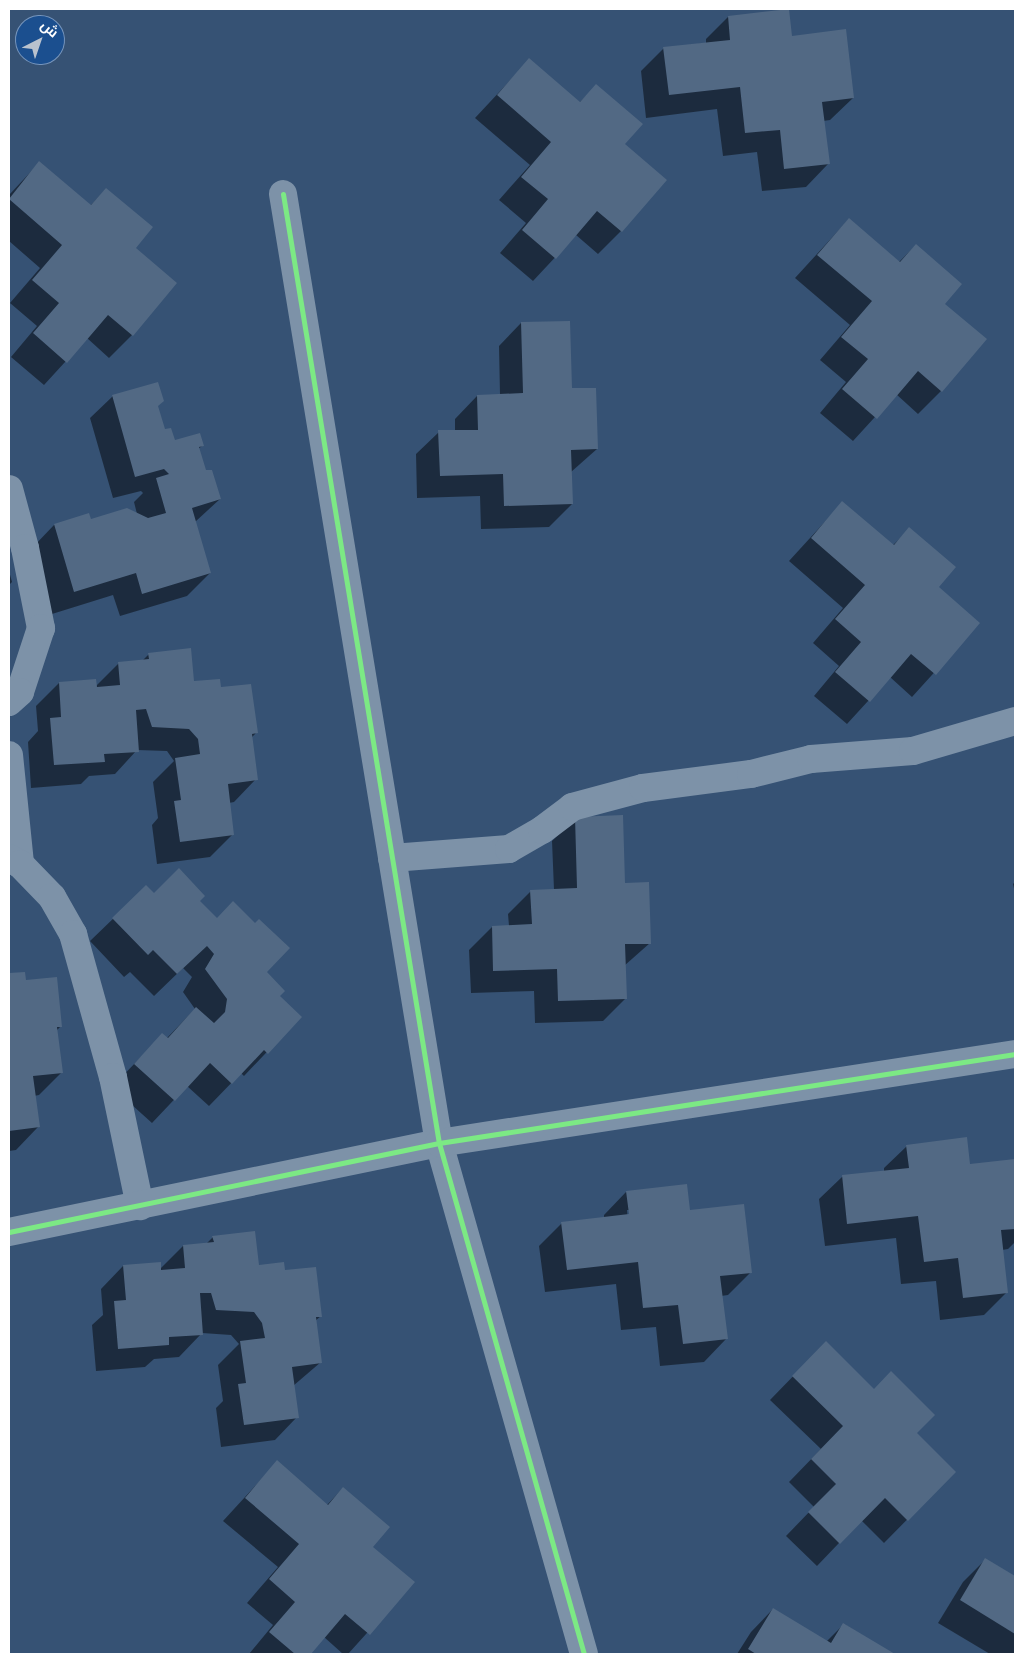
<!DOCTYPE html>
<html>
<head>
<meta charset="utf-8">
<style>
  body { margin:0 }
  #map { position:relative; width:1024px; height:1663px; overflow:hidden; background:#365274; font-family:"Nunito Sans",Cairo,sans-serif }
  div>[style] { position:absolute }
  [style*='--x'] { left:calc(var(--x)*1px); top:calc(var(--y)*1px); width:calc(var(--w)*1px); rotate:calc(var(--a)*1deg) }
  .shadow>* { inset:0; background:#0007 }
  .building>* { inset:0; background:#526984 }
  .minor>* { height:28px; margin:-14px; padding:0 14px; transform-origin:14px; border-radius:14px; background:#7d92a8 }
  .cycleway>* { height:5px; margin:-2.5px; padding:0 2.5px; transform-origin:2.5px; border-radius:2.5px; background:#7ce984 }
  span { translate:-50% -50%; white-space:nowrap; text-align:center; line-height:1.15; -webkit-text-stroke:4px #1b4f8f; paint-order:stroke }
  .frame { position:absolute; inset:0; border:10px solid #fff; pointer-events:none }
  .north { position:absolute; left:15px; top:15px; width:50px; height:50px; box-sizing:border-box; background:#1b4f8f; border:1px solid #7695bc; border-radius:50%; rotate:41deg; font-size:14px; font-weight:700; line-height:20px; text-align:center; color:#fff }
  .north::after { content:''; display:block; margin:auto; width:18px; height:22px; background:#b9c2ce; clip-path:polygon(50% 0,100% 100%,50% 72%,0 100%) }
</style>
</head>
<body>
<div id="map">
  <div class="shadow">
    <i style="clip-path:polygon(728px 17px,791px 37px,853px 98px,830px 120px,823px 121px,828px 164px,806px 187px,762px 191px,757px 152px,723px 156px,717px 109px,646px 118px,641px 71px,664px 48px,706px 43px,706px 39px)"></i>
    <i style="clip-path:polygon(529px 60px,579px 103px,596px 86px,623px 144px,621px 231px,598px 254px,576px 235px,533px 281px,500px 253px,526px 223px,499px 200px,530px 165px,475px 118px)"></i>
    <i style="clip-path:polygon(39px 163px,90px 206px,106px 189px,134px 248px,132px 335px,109px 358px,87px 338px,44px 385px,11px 357px,37px 326px,10px 303px,40px 268px,9px 241px,9px 195px)"></i>
    <i style="clip-path:polygon(849px 219px,899px 262px,916px 245px,943px 304px,941px 391px,918px 414px,896px 394px,853px 441px,820px 413px,846px 382px,820px 360px,850px 325px,795px 278px)"></i>
    <i style="clip-path:polygon(521px 323px,571px 390px,597px 449px,571px 472px,572px 504px,549px 527px,481px 529px,480px 496px,417px 498px,416px 454px,439px 432px,455px 431px,455px 419px,477px 396px,500px 395px,499px 346px)"></i>
    <i style="clip-path:polygon(113px 396px,157px 407px,164px 431px,174px 441px,202px 446px,198px 449px,205px 471px,220px 499px,195px 522px,210px 573px,187px 596px,120px 616px,113px 595px,52px 614px,32px 548px,54px 525px,89px 515px,91px 521px,137px 514px,134px 502px,143px 493px,141px 491px,113px 498px,90px 418px)"></i>
    <i style="clip-path:polygon(842px 503px,892px 546px,910px 529px,937px 587px,979px 623px,912px 697px,890px 677px,847px 724px,814px 696px,839px 666px,813px 643px,843px 608px,789px 561px)"></i>
    <i style="clip-path:polygon(9px 571px,12px 582px,9px 585px)"></i>
    <i style="clip-path:polygon(149px 654px,193px 683px,220px 689px,256px 733px,251px 738px,256px 779px,234px 802px,229px 803px,233px 834px,210px 857px,157px 864px,152px 825px,158px 818px,153px 782px,174px 761px,167px 751px,137px 750px,115px 774px,89px 776px,81px 784px,31px 788px,28px 742px,38px 731px,36px 706px,59px 683px,96px 686px,119px 663px,142px 661px)"></i>
    <i style="clip-path:polygon(575px 818px,624px 884px,650px 943px,624px 966px,625px 999px,603px 1021px,535px 1023px,534px 991px,471px 993px,469px 950px,492px 927px,509px 926px,508px 914px,531px 891px,554px 890px,552px 841px)"></i>
    <i style="clip-path:polygon(1015px 882px,1015px 893px,1013px 884px)"></i>
    <i style="clip-path:polygon(146px 887px,154px 895px,198px 901px,265px 973px,278px 996px,300px 1017px,244px 1076px,241px 1073px,209px 1106px,187px 1086px,152px 1123px,112px 1087px,162px 1035px,167px 1038px,195px 1009px,183px 992px,192px 977px,183px 968px,154px 996px,130px 972px,124px 977px,90px 941px)"></i>
    <i style="clip-path:polygon(24px 973px,25px 982px,61px 1026px,56px 1031px,62px 1072px,39px 1095px,34px 1096px,38px 1127px,16px 1150px,9px 1151px,9px 975px)"></i>
    <i style="clip-path:polygon(907px 1146px,969px 1165px,1015px 1160px,1015px 1242px,1008px 1249px,1002px 1250px,1007px 1292px,984px 1315px,940px 1320px,936px 1281px,901px 1284px,896px 1238px,825px 1246px,819px 1199px,842px 1177px,884px 1172px,884px 1168px)"></i>
    <i style="clip-path:polygon(evenodd,626px 1192px,689px 1212px,751px 1272px,728px 1295px,721px 1296px,726px 1339px,704px 1362px,660px 1366px,656px 1327px,621px 1330px,616px 1284px,545px 1292px,539px 1246px,562px 1223px,604px 1218px,604px 1215px,626px 1192px,627px 1210px,629px 1210px,631px 1220px,628px 1221px,627px 1210px)"></i>
    <i style="clip-path:polygon(213px 1237px,258px 1266px,284px 1271px,321px 1316px,315px 1321px,321px 1362px,293px 1386px,297px 1417px,275px 1440px,221px 1447px,216px 1408px,223px 1401px,218px 1365px,239px 1344px,231px 1335px,202px 1333px,179px 1357px,154px 1359px,145px 1367px,96px 1371px,92px 1325px,103px 1315px,101px 1289px,123px 1266px,160px 1269px,183px 1246px,206px 1244px)"></i>
    <i style="clip-path:polygon(803px 1366px,915px 1434px,954px 1472px,884px 1543px,861px 1520px,817px 1566px,786px 1536px,814px 1507px,789px 1482px,821px 1449px,770px 1400px)"></i>
    <i style="clip-path:polygon(277px 1462px,327px 1505px,343px 1488px,371px 1547px,413px 1582px,348px 1654px,343px 1654px,324px 1637px,309px 1654px,249px 1654px,273px 1625px,247px 1603px,278px 1567px,223px 1521px)"></i>
    <i style="clip-path:polygon(985px 1560px,1015px 1578px,1015px 1654px,990px 1654px,938px 1623px,963px 1582px)"></i>
    <i style="clip-path:polygon(773px 1609px,826px 1642px,844px 1624px,892px 1654px,737px 1654px,751px 1632px)"></i>
  </div>
  <div class="building">
    <i style="clip-path:polygon(789px 9px,792px 36px,846px 29px,854px 98px,822px 102px,830px 164px,784px 169px,780px 130px,745px 133px,740px 87px,669px 95px,663px 47px,730px 40px,728px 16px)"></i>
    <i style="clip-path:polygon(529px 58px,580px 102px,596px 84px,643px 124px,625px 144px,667px 180px,622px 232px,597px 211px,556px 259px,522px 230px,548px 199px,521px 177px,551px 142px,497px 95px)"></i>
    <i style="clip-path:polygon(39px 161px,91px 205px,106px 188px,153px 227px,136px 248px,177px 283px,133px 336px,108px 315px,67px 363px,33px 333px,59px 303px,32px 280px,62px 245px,9px 199px)"></i>
    <i style="clip-path:polygon(849px 218px,900px 262px,916px 244px,962px 284px,945px 304px,987px 339px,942px 392px,918px 371px,877px 419px,842px 389px,868px 359px,841px 337px,872px 301px,817px 255px)"></i>
    <i style="clip-path:polygon(570px 321px,572px 388px,596px 388px,598px 449px,571px 450px,573px 504px,504px 506px,503px 474px,440px 476px,438px 430px,478px 430px,477px 395px,523px 393px,521px 322px)"></i>
    <i style="clip-path:polygon(158px 382px,164px 401px,158px 406px,165px 429px,171px 428px,175px 440px,200px 433px,204px 446px,199px 447px,206px 470px,212px 470px,221px 499px,192px 508px,211px 573px,142px 594px,136px 573px,74px 592px,54px 524px,89px 513px,91px 519px,127px 508px,148px 518px,166px 513px,156px 478px,169px 474px,164px 469px,135px 477px,112px 395px)"></i>
    <i style="clip-path:polygon(842px 501px,894px 545px,909px 527px,956px 567px,939px 587px,980px 623px,936px 675px,911px 654px,870px 702px,835px 672px,861px 642px,835px 619px,865px 585px,811px 538px)"></i>
    <i style="clip-path:polygon(191px 648px,194px 681px,220px 679px,221px 687px,251px 684px,258px 733px,252px 734px,258px 780px,228px 784px,234px 835px,180px 842px,174px 801px,181px 800px,175px 758px,200px 754px,198px 739px,189px 729px,152px 727px,146px 709px,136px 710px,139px 752px,104px 754px,105px 762px,54px 765px,50px 718px,61px 717px,59px 682px,96px 679px,97px 687px,120px 685px,118px 662px,149px 659px,148px 653px)"></i>
    <i style="clip-path:polygon(623px 815px,625px 883px,649px 882px,651px 944px,625px 944px,627px 999px,558px 1001px,557px 969px,493px 971px,492px 926px,532px 924px,530px 890px,577px 888px,575px 817px)"></i>
    <i style="clip-path:polygon(179px 868px,205px 896px,200px 901px,217px 918px,233px 901px,255px 923px,259px 919px,290px 948px,267px 972px,285px 991px,280px 996px,302px 1017px,268px 1054px,264px 1050px,232px 1084px,210px 1063px,175px 1101px,134px 1064px,162px 1033px,168px 1038px,196px 1007px,214px 1023px,225px 1012px,227px 999px,205px 969px,214px 954px,207px 946px,177px 974px,153px 950px,148px 955px,112px 918px,146px 885px,154px 893px)"></i>
    <i style="clip-path:polygon(25px 972px,26px 980px,57px 977px,62px 1027px,57px 1027px,63px 1073px,33px 1076px,40px 1127px,9px 1131px,9px 973px)"></i>
    <i style="clip-path:polygon(967px 1137px,970px 1164px,1015px 1159px,1015px 1229px,1001px 1230px,1008px 1293px,963px 1298px,958px 1258px,924px 1262px,918px 1216px,847px 1224px,842px 1175px,909px 1168px,906px 1145px)"></i>
    <i style="clip-path:polygon(687px 1184px,690px 1210px,744px 1204px,752px 1273px,720px 1276px,728px 1339px,683px 1344px,678px 1305px,643px 1308px,638px 1262px,567px 1270px,561px 1222px,629px 1214px,626px 1191px)"></i>
    <i style="clip-path:polygon(255px 1231px,259px 1265px,284px 1262px,285px 1270px,316px 1267px,322px 1317px,316px 1317px,322px 1363px,292px 1367px,299px 1418px,244px 1425px,238px 1384px,246px 1383px,240px 1341px,265px 1338px,262px 1323px,254px 1312px,216px 1310px,211px 1293px,200px 1293px,203px 1335px,169px 1337px,169px 1345px,118px 1349px,114px 1301px,126px 1300px,123px 1265px,161px 1262px,161px 1270px,185px 1268px,183px 1245px,214px 1242px,212px 1236px)"></i>
    <i style="clip-path:polygon(826px 1341px,874px 1389px,891px 1371px,935px 1415px,917px 1433px,956px 1472px,908px 1521px,885px 1498px,840px 1544px,808px 1512px,836px 1484px,811px 1459px,843px 1426px,792px 1376px)"></i>
    <i style="clip-path:polygon(277px 1460px,328px 1505px,343px 1487px,390px 1527px,373px 1547px,415px 1582px,370px 1635px,345px 1614px,311px 1654px,295px 1654px,269px 1632px,295px 1602px,269px 1579px,299px 1544px,245px 1498px)"></i>
    <i style="clip-path:polygon(985px 1558px,1015px 1576px,1015px 1634px,960px 1600px)"></i>
    <i style="clip-path:polygon(773px 1608px,831px 1643px,843px 1623px,895px 1654px,756px 1654px,748px 1649px)"></i>
  </div>
  <div class="minor">
    <i style="--x:283;--y:194;--w:962;--a:80.67"></i>
    <i style="--x:439;--y:1143;--w:531;--a:74.16"></i>
    <i style="--x:9;--y:489;--w:61;--a:74.8"></i>
    <i style="--x:25;--y:548;--w:82;--a:78.7"></i>
    <i style="--x:41;--y:628;--w:67;--a:108.2"></i>
    <i style="--x:20;--y:692;--w:15;--a:138"></i>
    <i style="--x:9;--y:755;--w:110;--a:84.2"></i>
    <i style="--x:9;--y:858;--w:13;--a:29"></i>
    <i style="--x:20;--y:864;--w:46;--a:45.9"></i>
    <i style="--x:52;--y:897;--w:43;--a:60.4"></i>
    <i style="--x:73;--y:934;--w:148;--a:74.4"></i>
    <i style="--x:113;--y:1077;--w:132;--a:78.2"></i>
    <i style="--x:392;--y:858;--w:117;--a:-4.4"></i>
    <i style="--x:509;--y:849;--w:38;--a:-30"></i>
    <i style="--x:542;--y:830;--w:38;--a:-37"></i>
    <i style="--x:572;--y:807;--w:73;--a:-15"></i>
    <i style="--x:643;--y:788;--w:109;--a:-7.4"></i>
    <i style="--x:751;--y:774;--w:62;--a:-14"></i>
    <i style="--x:811;--y:759;--w:102;--a:-4.5"></i>
    <i style="--x:913;--y:751;--w:106;--a:-16.4"></i>
    <i style="--x:9;--y:1232;--w:439;--a:-11.7"></i>
    <i style="--x:439;--y:1143;--w:583;--a:-8.78"></i>
  </div>
  <div class="cycleway">
    <i style="--x:283;--y:194;--w:962;--a:80.67"></i>
    <i style="--x:439;--y:1143;--w:531;--a:74.16"></i>
    <i style="--x:9;--y:1232;--w:439;--a:-11.7"></i>
    <i style="--x:439;--y:1143;--w:583;--a:-8.78"></i>
  </div>
  <div class="frame"></div>
  <div class="north">ش</div>
</div>
</body>
</html>
